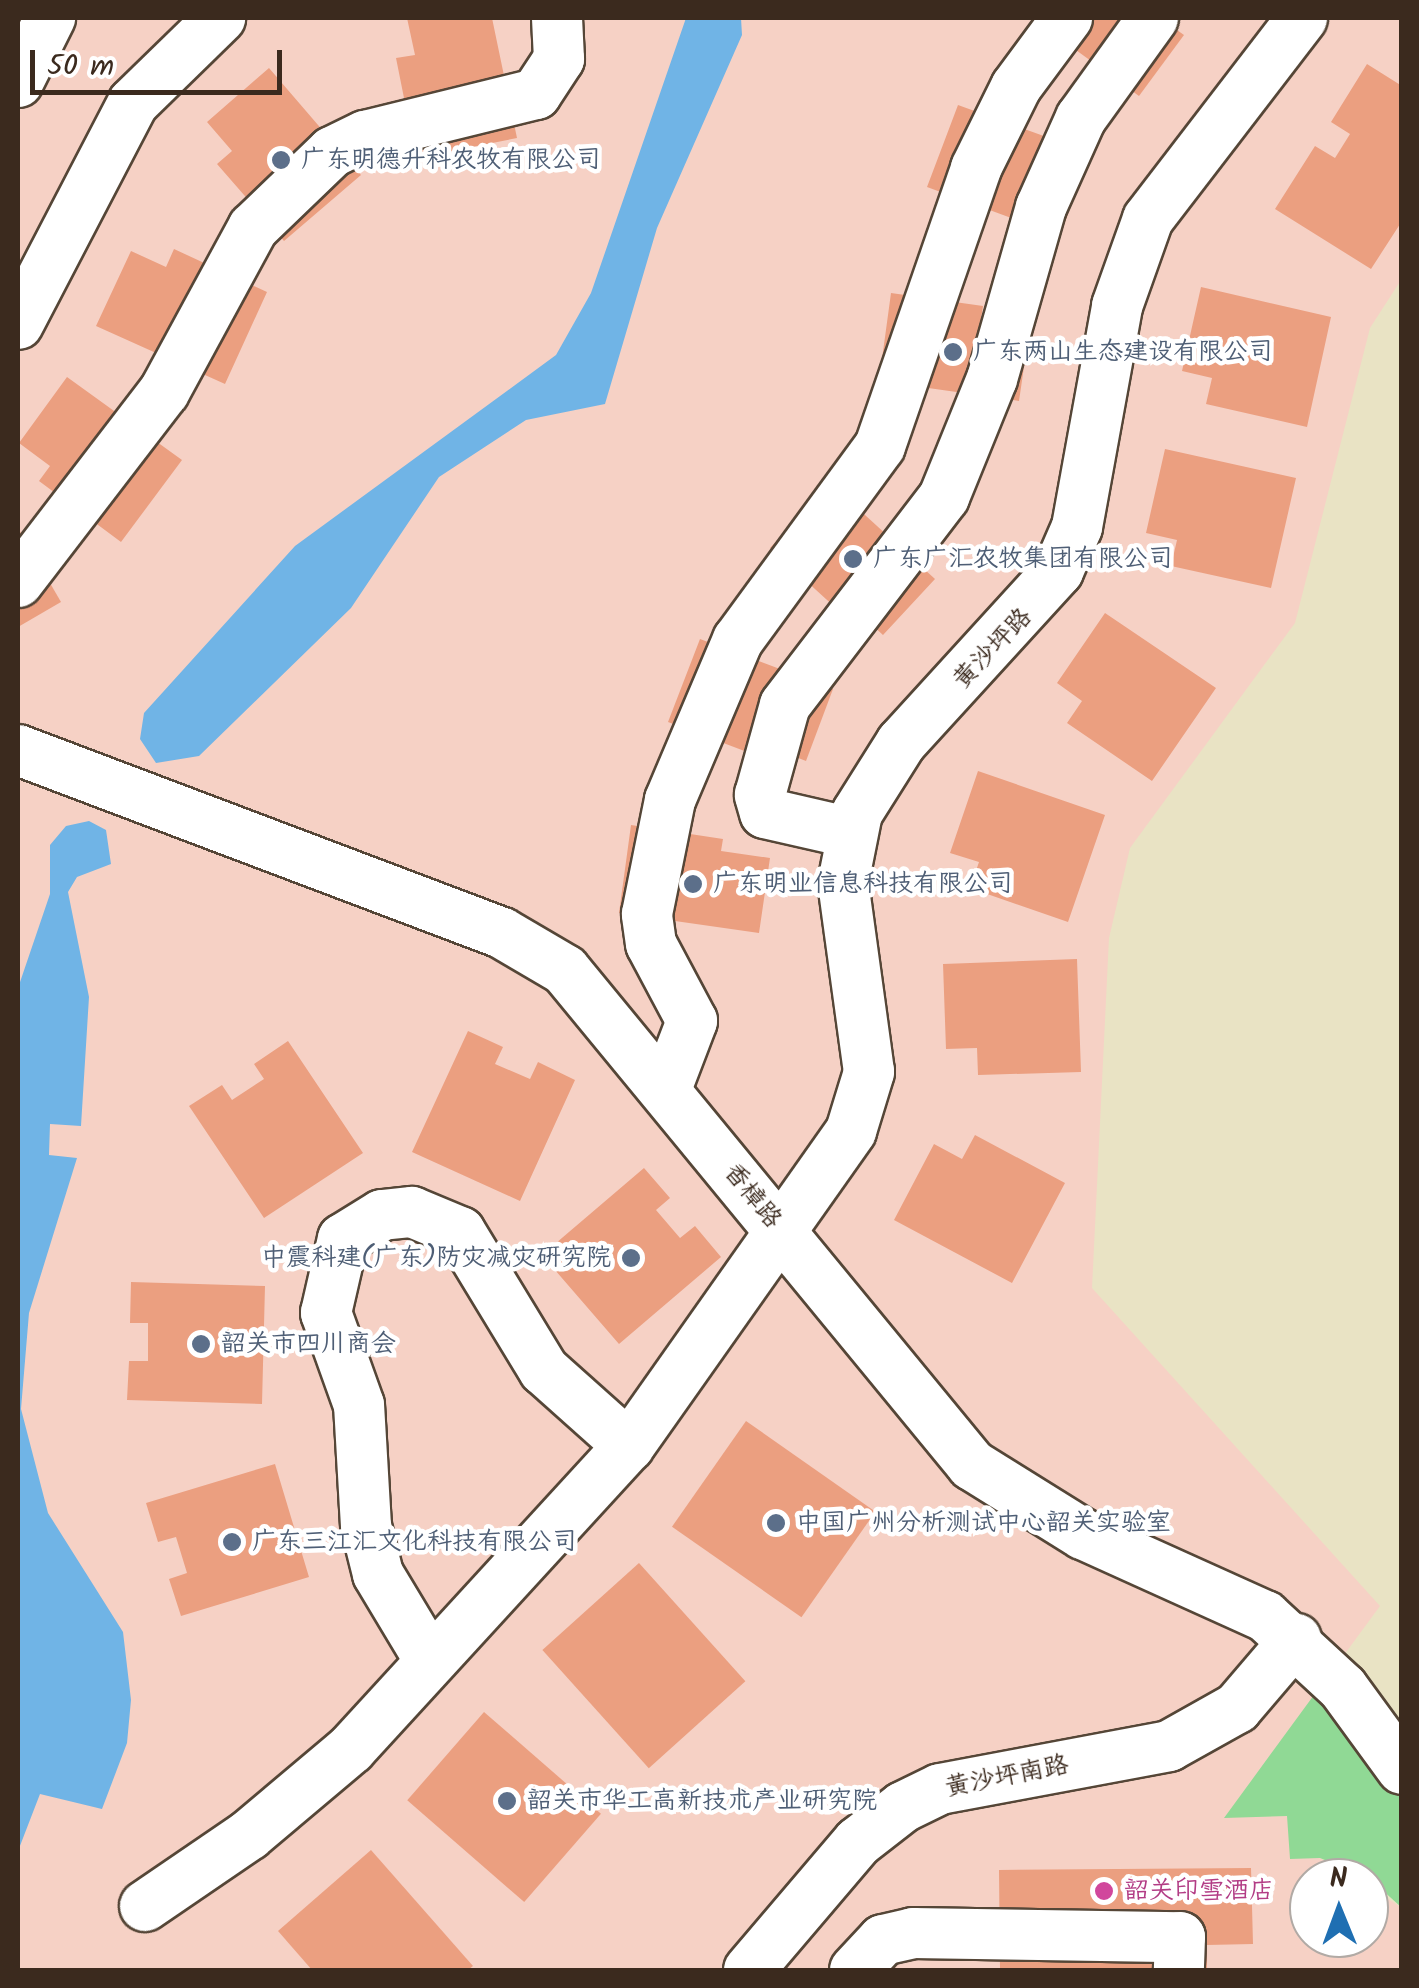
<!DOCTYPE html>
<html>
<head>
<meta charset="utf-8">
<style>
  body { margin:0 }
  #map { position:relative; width:1419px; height:1988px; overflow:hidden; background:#e9e3c4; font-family:Kalam,"LXGW WenKai TC",sans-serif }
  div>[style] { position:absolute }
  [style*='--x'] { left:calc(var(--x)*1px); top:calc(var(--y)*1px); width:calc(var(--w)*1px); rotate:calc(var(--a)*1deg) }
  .built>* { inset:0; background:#f6d1c5 }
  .green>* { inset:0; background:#90d995 }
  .water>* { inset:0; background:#70b4e6 }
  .building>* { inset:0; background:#eb9f80; transform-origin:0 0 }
  .roads { filter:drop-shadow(2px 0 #554637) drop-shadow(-2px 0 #554637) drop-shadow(0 2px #554637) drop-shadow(0 -2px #554637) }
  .minor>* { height:50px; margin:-25px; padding:0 25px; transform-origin:25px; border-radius:25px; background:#fff }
  .dots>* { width:28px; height:28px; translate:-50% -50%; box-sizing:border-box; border:5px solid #fff; border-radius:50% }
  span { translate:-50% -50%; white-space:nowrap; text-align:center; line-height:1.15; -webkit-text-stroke:9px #fff; paint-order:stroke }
  .service-label { font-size:25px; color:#4e5e75 }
  .left { translate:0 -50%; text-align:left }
  .right { translate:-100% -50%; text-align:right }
  .street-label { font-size:25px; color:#3b2a1e }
  .hotel-label { font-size:25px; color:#b23c85 }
  .frame { position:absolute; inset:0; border:20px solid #3b2a1e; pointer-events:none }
  .north { position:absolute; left:1289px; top:1858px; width:100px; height:100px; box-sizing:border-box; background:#fff; border:2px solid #b1aaa5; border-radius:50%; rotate:359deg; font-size:28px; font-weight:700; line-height:40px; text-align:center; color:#3b2a1e }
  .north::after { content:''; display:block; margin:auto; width:35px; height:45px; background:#1f6fb2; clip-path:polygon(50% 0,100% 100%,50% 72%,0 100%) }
  .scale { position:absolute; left:30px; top:50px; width:252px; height:45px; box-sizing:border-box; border:5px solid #3b2a1e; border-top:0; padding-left:12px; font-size:30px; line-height:35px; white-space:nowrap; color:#3b2a1e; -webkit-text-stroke:8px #fff; paint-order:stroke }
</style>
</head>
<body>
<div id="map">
  <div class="built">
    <i style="clip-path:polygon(18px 18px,1401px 18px,1401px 280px,1370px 328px,1295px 623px,1130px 848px,1109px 938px,1092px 1288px,1380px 1606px,1225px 1817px,1287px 1816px,1320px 1858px,1354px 1878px,1309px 1878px,1309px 1938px,1369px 1938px,1369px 1887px,1401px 1907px,1401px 1970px,18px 1970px)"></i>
  </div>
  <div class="green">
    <i style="clip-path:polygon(1322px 1684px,1401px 1797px,1401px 1907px,1369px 1878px,1320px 1858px,1290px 1859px,1287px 1816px,1224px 1818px)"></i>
  </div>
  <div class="water">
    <i style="clip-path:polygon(686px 18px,741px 18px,742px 35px,657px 228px,605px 404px,526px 420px,439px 477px,351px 608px,199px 756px,156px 763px,140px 739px,144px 713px,295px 546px,556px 355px,591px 293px)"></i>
    <i style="clip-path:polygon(89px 821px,106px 830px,111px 864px,77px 877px,68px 892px,89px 997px,81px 1126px,50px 1124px,49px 1155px,77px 1158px,29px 1313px,21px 1409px,48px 1513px,123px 1632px,131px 1700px,127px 1743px,102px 1809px,40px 1794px,18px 1851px,18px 988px,50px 894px,50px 845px,66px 826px)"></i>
  </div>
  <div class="building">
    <i style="clip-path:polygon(407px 18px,492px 18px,517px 138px,416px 158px,396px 58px,415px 55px)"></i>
    <i style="clip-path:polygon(1032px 18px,1160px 18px,1184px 35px,1139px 96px)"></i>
    <i style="clip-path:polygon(1367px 64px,1402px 86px,1402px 221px,1371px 269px,1275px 209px,1315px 146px,1335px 158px,1350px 134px,1331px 122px)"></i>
    <i style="clip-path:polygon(269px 68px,361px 175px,284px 241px,217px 164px,232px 151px,207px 122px)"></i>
    <i style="clip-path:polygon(958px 105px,1091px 153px,1064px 225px,1018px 208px,1014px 219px,927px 187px)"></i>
    <i style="clip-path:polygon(174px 249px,267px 292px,225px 384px,96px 326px,131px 251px,166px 267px)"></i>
    <i style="clip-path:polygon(1201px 287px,1331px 317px,1307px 427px,1206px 404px,1212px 378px,1182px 371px)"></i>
    <i style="clip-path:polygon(891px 293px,983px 306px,981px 319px,1030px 326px,1019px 401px,879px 381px)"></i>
    <i style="clip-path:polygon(67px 377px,182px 460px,121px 542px,39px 481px,50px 466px,19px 443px)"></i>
    <i style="clip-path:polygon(1165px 449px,1296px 478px,1271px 588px,1171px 566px,1177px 540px,1146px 533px)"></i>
    <i style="clip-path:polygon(830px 483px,935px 579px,883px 635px,846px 601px,838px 610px,770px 548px)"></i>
    <i style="clip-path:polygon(18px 528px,61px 602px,18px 627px)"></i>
    <i style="clip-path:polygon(1105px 613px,1216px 688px,1152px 781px,1067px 723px,1082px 701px,1057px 683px)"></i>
    <i style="clip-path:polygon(700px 639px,833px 689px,806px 761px,760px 743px,755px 755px,668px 722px)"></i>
    <i style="clip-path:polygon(978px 771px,1105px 815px,1068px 922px,970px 888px,979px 862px,950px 853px)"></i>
    <i style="clip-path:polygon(631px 825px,723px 839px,721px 851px,770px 858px,759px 933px,619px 913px)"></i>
    <i style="clip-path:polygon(1077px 959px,1081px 1072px,978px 1075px,977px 1048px,946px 1049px,943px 964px)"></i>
    <i style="clip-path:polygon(468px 1031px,503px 1047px,495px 1064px,530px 1079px,538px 1062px,575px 1080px,520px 1201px,412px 1152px)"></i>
    <i style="clip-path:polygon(288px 1041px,363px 1153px,264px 1218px,189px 1106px,222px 1085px,232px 1100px,264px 1079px,254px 1064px)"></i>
    <i style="clip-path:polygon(975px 1135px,1065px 1183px,1012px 1283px,894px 1220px,934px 1144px,962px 1159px)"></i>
    <i style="clip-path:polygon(644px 1168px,670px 1198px,656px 1210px,680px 1238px,695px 1226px,721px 1257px,619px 1344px,542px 1255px)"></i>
    <i style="clip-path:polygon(131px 1282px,265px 1286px,262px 1404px,127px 1400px,129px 1361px,148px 1361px,148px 1323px,130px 1323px)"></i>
    <i style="left:746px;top:1421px;width:158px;height:129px;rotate:35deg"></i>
    <i style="clip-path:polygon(275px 1464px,309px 1577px,181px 1616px,169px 1579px,187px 1573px,176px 1537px,158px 1542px,146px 1503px)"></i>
    <i style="left:639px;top:1563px;width:159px;height:130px;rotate:48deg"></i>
    <i style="left:484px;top:1712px;width:155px;height:117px;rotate:41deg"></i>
    <i style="clip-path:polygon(371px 1850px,473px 1966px,468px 1970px,312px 1970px,278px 1931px)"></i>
    <i style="clip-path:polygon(1251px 1868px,1253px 1944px,1207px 1945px,1207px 1970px,1000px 1970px,999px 1870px)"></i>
  </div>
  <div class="roads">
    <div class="minor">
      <i style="--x:18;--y:82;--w:72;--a:-63.4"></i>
      <i style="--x:18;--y:324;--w:249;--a:-62.5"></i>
      <i style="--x:133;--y:103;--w:122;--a:-44.3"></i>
      <i style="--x:18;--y:582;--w:240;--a:-52.5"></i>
      <i style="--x:164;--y:392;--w:187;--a:-61.5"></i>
      <i style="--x:253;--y:228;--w:110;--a:-43.9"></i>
      <i style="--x:332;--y:152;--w:37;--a:-26"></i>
      <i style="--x:365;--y:136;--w:176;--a:-13.8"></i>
      <i style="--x:536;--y:94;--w:42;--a:-56.7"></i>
      <i style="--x:559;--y:59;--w:41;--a:-92.8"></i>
      <i style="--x:18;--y:750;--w:517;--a:20.71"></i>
      <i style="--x:502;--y:933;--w:73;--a:30.4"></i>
      <i style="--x:565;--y:970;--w:641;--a:50.57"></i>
      <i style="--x:972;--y:1465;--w:131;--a:31.9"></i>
      <i style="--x:1083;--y:1534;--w:200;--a:24.3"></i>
      <i style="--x:1265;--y:1616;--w:106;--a:42.7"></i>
      <i style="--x:1343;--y:1688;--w:100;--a:53.9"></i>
      <i style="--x:852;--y:833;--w:89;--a:-167.1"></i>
      <i style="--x:765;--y:813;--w:19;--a:-106"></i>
      <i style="--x:760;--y:795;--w:93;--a:-74.5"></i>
      <i style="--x:785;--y:705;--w:262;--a:-52.6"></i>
      <i style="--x:944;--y:497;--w:127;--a:-67.9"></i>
      <i style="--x:992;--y:379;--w:179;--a:-74.1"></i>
      <i style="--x:1041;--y:207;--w:98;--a:-65.8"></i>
      <i style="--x:1081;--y:118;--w:123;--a:-54.2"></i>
      <i style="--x:666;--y:1089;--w:73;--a:-69.1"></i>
      <i style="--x:692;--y:1021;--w:87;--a:-118"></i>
      <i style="--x:651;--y:944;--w:30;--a:-98"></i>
      <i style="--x:647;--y:914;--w:116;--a:-78.6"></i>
      <i style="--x:670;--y:800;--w:174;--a:-67"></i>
      <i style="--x:738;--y:640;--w:240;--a:-53.8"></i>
      <i style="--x:880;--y:446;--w:294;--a:-70.9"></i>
      <i style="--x:976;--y:168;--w:90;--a:-63.7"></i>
      <i style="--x:1016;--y:87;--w:86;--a:-53.5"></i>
      <i style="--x:429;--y:1659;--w:99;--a:-121"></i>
      <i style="--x:378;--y:1574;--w:49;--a:-104"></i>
      <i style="--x:366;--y:1526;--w:121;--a:-93.3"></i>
      <i style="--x:359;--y:1405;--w:98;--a:-109.7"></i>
      <i style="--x:326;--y:1313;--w:76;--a:-77.1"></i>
      <i style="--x:343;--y:1239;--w:46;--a:-31.6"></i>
      <i style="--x:382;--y:1215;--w:30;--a:-6"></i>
      <i style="--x:412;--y:1212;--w:52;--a:22.6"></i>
      <i style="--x:460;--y:1232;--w:162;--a:58.7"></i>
      <i style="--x:544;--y:1370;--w:114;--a:41.8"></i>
      <i style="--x:145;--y:1906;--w:126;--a:-34.3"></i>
      <i style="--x:249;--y:1835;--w:133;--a:-40.1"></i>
      <i style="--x:351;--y:1749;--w:411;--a:-47.5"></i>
      <i style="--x:629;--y:1446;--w:385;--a:-54.8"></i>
      <i style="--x:851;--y:1131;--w:62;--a:-73"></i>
      <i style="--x:869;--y:1072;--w:191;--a:-97.8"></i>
      <i style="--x:843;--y:883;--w:71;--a:-78.7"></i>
      <i style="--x:857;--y:813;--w:83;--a:-57.8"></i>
      <i style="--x:901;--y:743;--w:233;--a:-47.6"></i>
      <i style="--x:1058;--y:571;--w:48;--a:-66.6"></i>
      <i style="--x:1077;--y:527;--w:225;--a:-79.7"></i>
      <i style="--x:1117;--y:306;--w:92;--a:-70.4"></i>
      <i style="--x:1148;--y:219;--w:253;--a:-52.5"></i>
      <i style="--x:749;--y:1970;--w:168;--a:-49.6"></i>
      <i style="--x:858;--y:1842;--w:57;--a:-37.9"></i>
      <i style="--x:903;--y:1807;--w:41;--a:-25.9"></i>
      <i style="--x:940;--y:1789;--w:233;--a:-10.6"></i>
      <i style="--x:1169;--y:1746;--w:78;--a:-29.2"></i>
      <i style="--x:1237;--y:1708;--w:91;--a:-49.5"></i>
      <i style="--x:855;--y:1970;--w:41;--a:-47"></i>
      <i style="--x:883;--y:1940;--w:31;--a:-13"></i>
      <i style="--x:913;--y:1933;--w:267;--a:0.9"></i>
      <i style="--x:1180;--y:1937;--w:33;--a:92"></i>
    </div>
  </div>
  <div class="dots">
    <i style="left:281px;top:160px;background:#5c6f8a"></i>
    <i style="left:953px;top:352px;background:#5c6f8a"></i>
    <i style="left:853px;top:559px;background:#5c6f8a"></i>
    <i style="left:693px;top:884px;background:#5c6f8a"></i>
    <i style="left:631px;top:1258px;background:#5c6f8a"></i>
    <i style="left:201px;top:1344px;background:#5c6f8a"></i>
    <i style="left:776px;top:1523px;background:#5c6f8a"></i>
    <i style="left:232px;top:1542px;background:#5c6f8a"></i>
    <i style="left:507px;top:1801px;background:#5c6f8a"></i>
    <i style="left:1104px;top:1891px;background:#d1479c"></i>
  </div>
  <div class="service-label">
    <span class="left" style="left:301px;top:160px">广东明德升科农牧有限公司</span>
    <span class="left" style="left:973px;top:352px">广东两山生态建设有限公司</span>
    <span class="left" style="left:873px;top:559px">广东广汇农牧集团有限公司</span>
    <span class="left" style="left:713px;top:884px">广东明业信息科技有限公司</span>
    <span class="right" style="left:611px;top:1258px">中震科建(广东)防灾减灾研究院</span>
    <span class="left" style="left:221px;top:1344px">韶关市四川商会</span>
    <span class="left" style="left:796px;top:1523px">中国广州分析测试中心韶关实验室</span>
    <span class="left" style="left:252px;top:1542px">广东三江汇文化科技有限公司</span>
    <span class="left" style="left:527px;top:1801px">韶关市华工高新技术产业研究院</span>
  </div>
  <div class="street-label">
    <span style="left:993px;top:649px;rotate:-46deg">黄沙坪路</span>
    <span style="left:752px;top:1196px;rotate:51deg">香樟路</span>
    <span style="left:1007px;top:1777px;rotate:-11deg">黄沙坪南路</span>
  </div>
  <div class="hotel-label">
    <span class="left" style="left:1124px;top:1891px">韶关印雪酒店</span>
  </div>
  <div class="frame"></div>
  <div class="north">N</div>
  <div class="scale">50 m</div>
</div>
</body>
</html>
